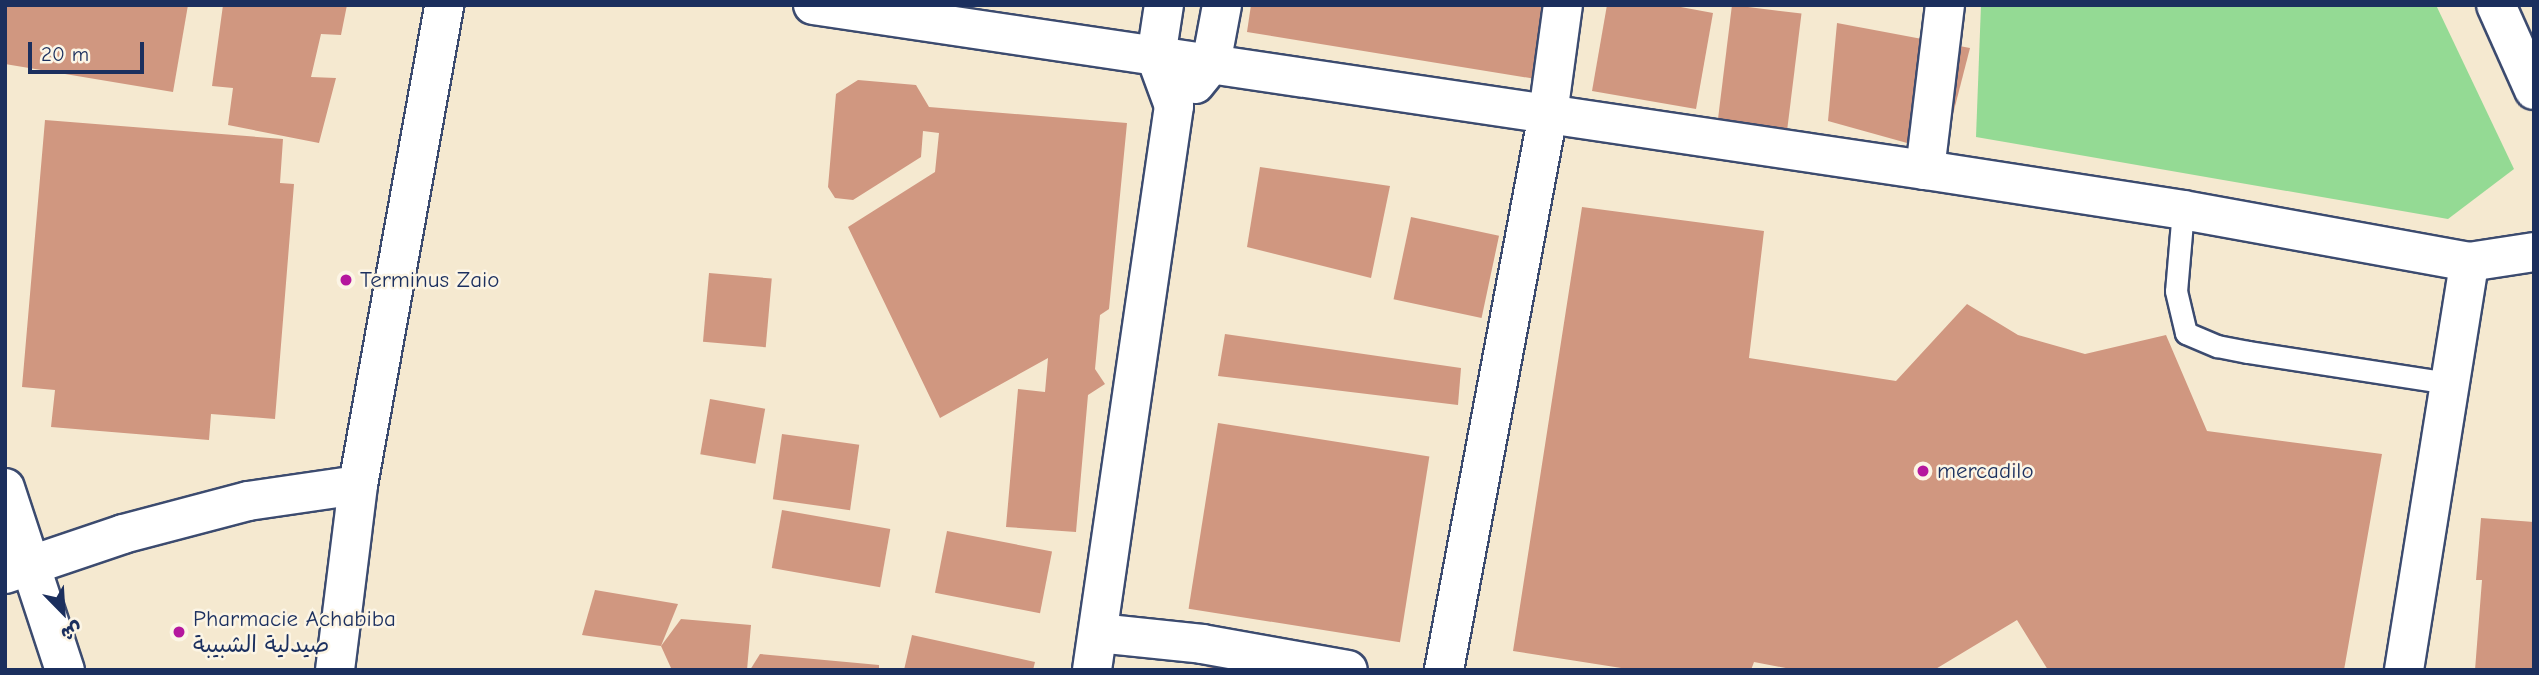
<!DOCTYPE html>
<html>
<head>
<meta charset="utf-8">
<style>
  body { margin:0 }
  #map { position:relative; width:2539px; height:675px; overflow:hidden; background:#f5e9d0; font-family:"Comic Neue","Playpen Sans Arabic",sans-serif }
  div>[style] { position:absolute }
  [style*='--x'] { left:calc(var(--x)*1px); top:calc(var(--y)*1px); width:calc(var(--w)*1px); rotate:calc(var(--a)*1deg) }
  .green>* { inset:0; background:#94da94 }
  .building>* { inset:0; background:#d09780; transform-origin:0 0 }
  .roads { filter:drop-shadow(2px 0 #3c4b6f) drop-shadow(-2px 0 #3c4b6f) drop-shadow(0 2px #3c4b6f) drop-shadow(0 -2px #3c4b6f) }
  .service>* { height:21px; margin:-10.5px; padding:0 10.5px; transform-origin:10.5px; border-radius:10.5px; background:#fff }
  .minor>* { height:38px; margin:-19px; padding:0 19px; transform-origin:19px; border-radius:19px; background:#fff }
  .dots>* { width:19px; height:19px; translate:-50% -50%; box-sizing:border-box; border:4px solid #fcf5e5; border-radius:50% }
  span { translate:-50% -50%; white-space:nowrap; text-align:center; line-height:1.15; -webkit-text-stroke:5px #fcf5e5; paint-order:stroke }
  .poi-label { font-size:23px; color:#1b2f5e }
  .left { translate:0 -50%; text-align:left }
  .frame { position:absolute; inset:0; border:7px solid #1b2f5e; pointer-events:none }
  .north { position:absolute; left:28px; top:577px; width:70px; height:70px; -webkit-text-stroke:5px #fcf5e5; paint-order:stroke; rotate:156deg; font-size:19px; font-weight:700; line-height:28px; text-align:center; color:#1b2f5e }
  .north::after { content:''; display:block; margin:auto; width:24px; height:32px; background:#1b2f5e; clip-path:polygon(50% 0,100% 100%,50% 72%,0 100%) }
  .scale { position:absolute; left:28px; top:42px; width:116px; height:32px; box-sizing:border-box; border:4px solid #1b2f5e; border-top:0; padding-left:9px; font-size:21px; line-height:24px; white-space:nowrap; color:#1b2f5e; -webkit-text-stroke:5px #fcf5e5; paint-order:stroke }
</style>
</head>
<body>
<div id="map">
  <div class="green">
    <i style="clip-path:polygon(1981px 5px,2436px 5px,2514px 169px,2448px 219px,1976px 137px)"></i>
  </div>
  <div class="building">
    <i style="clip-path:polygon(5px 5px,188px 5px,173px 92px,5px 64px)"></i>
    <i style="clip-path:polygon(223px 5px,347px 5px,341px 35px,321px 34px,311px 77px,336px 78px,319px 143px,228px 125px,233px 88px,212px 86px)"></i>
    <i style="clip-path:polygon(1251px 5px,1556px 5px,1542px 80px,1247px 32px)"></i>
    <i style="clip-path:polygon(1607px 5px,1670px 5px,1713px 13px,1696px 109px,1592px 91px)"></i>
    <i style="left:1732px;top:5px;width:70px;height:122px;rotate:7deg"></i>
    <i style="clip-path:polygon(1837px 23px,1970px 48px,1943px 153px,1828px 121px)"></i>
    <i style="clip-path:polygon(858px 80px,916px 85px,929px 107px,1127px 123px,1109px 309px,1100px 315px,1095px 369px,1105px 384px,1088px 395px,1076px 532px,1006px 527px,1018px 389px,1045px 392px,1048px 358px,940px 418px,848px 227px,935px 172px,939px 133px,923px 131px,921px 157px,853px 200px,835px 198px,828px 187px,836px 94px)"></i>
    <i style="clip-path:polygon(45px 120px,283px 139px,280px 183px,294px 184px,275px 419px,211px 414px,209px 440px,51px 427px,55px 390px,22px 387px)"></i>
    <i style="clip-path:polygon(1260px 167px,1390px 186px,1371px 278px,1247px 247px)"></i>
    <i style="clip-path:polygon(1582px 207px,1764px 231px,1749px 358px,1896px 381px,1967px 304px,2018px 335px,2085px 354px,2166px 335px,2207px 431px,2382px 454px,2344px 670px,2048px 670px,2017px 620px,1934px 670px,1796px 670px,1754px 662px,1751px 670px,1634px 670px,1513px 651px)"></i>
    <i style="left:1411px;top:217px;width:90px;height:84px;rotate:12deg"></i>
    <i style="left:709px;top:273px;width:63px;height:69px;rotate:5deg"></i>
    <i style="clip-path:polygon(1225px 334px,1461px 368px,1458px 405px,1218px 376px)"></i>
    <i style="left:710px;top:399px;width:56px;height:56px;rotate:10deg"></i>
    <i style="left:1218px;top:423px;width:214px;height:188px;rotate:9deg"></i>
    <i style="left:782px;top:434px;width:78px;height:66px;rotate:8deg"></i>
    <i style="left:782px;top:510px;width:110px;height:59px;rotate:10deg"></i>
    <i style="clip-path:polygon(2481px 518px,2534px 522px,2534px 670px,2475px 670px,2482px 580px,2476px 580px)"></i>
    <i style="left:947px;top:531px;width:107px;height:63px;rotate:11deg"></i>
    <i style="clip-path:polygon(595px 590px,678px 604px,661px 646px,582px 635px)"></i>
    <i style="clip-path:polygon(681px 619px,751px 625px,747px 670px,671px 668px,661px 646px)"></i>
    <i style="clip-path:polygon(912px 635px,1035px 662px,1033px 670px,904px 670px)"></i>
    <i style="clip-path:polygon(760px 654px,879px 665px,879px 670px,750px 670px)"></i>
    <i style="clip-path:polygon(1239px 661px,1241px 670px,1202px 670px,1202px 669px)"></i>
  </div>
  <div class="roads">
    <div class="service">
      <i style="--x:2183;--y:210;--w:81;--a:94.9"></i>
      <i style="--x:2176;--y:291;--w:43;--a:76.6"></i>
      <i style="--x:2186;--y:333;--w:34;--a:23"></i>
      <i style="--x:2217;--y:346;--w:32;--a:11"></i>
      <i style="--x:2248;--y:352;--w:203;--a:8.8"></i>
    </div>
    <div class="minor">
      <i style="--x:813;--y:5;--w:1124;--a:8.44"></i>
      <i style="--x:1925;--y:170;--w:261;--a:8.8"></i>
      <i style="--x:2183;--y:210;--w:291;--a:10.3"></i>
      <i style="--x:2469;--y:262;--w:66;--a:-8.7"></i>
      <i style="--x:2496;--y:5;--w:93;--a:65.9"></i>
      <i style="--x:1195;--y:84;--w:26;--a:-51"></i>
      <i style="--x:1211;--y:64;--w:60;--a:-79.4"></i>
      <i style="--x:1925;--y:170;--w:166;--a:-83.1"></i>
      <i style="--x:5;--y:488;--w:192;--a:71.8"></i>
      <i style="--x:5;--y:574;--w:125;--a:-18.7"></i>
      <i style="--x:123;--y:534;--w:129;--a:-14.8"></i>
      <i style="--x:248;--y:501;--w:111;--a:-8.3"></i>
      <i style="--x:1098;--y:633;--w:105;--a:6"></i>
      <i style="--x:1202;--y:644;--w:148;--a:10.1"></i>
      <i style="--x:335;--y:670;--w:186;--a:-82.9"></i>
      <i style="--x:358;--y:485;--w:488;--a:-79.8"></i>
      <i style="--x:1092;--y:670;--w:570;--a:-81.73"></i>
      <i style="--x:1174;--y:106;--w:52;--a:-110.2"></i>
      <i style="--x:1156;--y:57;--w:53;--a:-81.3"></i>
      <i style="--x:1444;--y:670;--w:566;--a:-79.41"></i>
      <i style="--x:1548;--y:114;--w:110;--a:-82.2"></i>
      <i style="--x:2404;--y:670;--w:413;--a:-80.9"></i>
    </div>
  </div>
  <div class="dots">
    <i style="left:346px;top:280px;background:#b5179e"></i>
    <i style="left:1923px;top:471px;background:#b5179e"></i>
    <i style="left:179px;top:632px;background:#b5179e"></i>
  </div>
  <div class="poi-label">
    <span class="left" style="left:360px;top:280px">Terminus Zaio</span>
    <span class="left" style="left:1937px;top:471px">mercadilo</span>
    <span class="left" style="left:193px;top:632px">Pharmacie Achabiba<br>صيدلية الشبيبة</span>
  </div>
  <div class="frame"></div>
  <div class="north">ش</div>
  <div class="scale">20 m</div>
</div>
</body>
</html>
